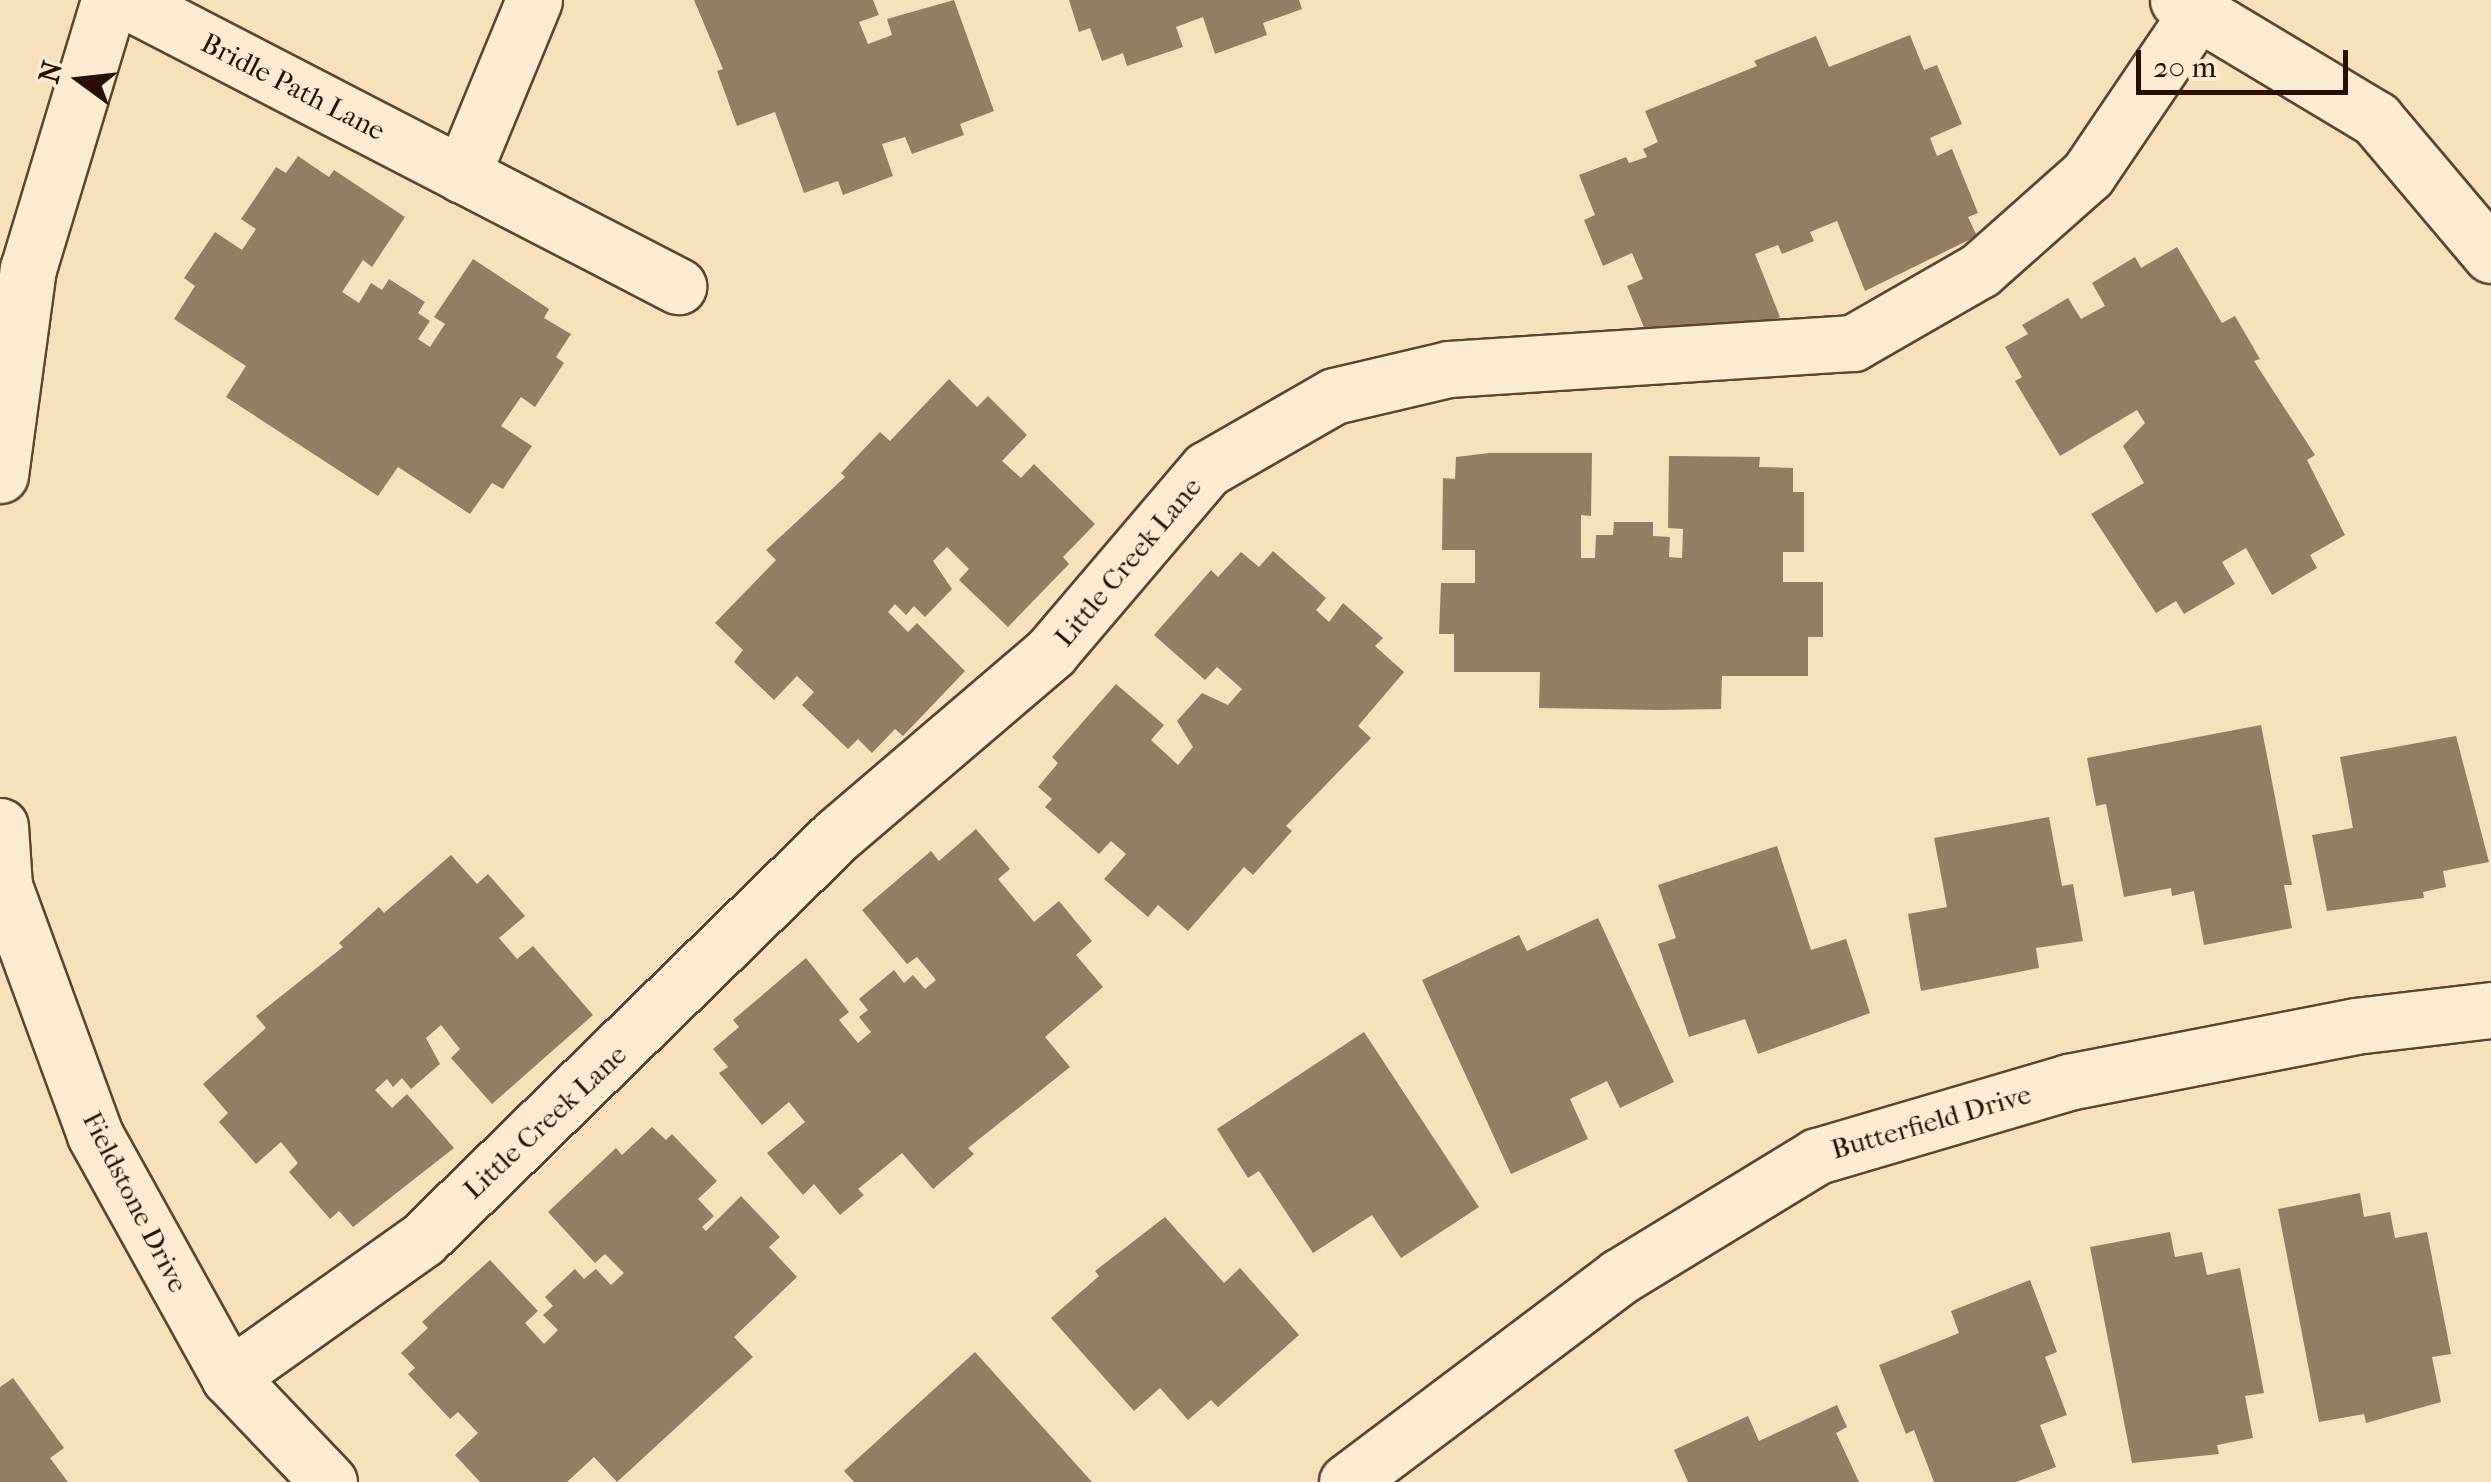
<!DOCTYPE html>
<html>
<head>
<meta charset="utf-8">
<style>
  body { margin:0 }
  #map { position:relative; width:2491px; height:1482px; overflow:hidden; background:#f7e0bc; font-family:"IM FELL French Canon",serif }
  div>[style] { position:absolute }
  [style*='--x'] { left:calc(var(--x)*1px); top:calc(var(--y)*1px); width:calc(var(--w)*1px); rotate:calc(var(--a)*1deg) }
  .building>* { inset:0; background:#957c64 }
  .roads { filter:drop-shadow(2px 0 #5d4432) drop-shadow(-2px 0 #5d4432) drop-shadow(0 2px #5d4432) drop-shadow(0 -2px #5d4432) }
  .minor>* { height:55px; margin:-27.5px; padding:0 27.5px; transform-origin:27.5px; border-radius:27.5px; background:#faebd3 }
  span { translate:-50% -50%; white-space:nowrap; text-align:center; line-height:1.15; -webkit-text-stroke:8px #faebd3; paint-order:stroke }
  .street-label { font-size:28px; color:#2a1004 }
  .north { position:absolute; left:30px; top:30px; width:100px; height:100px; -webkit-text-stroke:8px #faebd3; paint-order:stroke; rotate:285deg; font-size:28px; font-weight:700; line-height:40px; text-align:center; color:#2a1004 }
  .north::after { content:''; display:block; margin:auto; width:35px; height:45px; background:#2a1004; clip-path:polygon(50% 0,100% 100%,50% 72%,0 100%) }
  .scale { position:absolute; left:2136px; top:50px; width:212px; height:45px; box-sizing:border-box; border:5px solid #2a1004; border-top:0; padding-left:12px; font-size:30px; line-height:35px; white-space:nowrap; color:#2a1004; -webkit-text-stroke:8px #faebd3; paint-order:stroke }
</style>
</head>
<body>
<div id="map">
  <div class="building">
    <i style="clip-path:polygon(694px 0,873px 0,879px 15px,859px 22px,868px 44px,892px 35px,887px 19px,954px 0,994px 111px,960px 124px,964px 135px,912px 154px,905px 137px,882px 144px,893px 176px,843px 195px,838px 181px,804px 193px,775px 112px,737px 126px,717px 71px,723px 69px)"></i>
    <i style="clip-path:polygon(1069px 0,1299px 0,1302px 9px,1263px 23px,1267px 35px,1215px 54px,1203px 17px,1176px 27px,1183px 47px,1127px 66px,1123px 53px,1102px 61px,1090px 28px,1079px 32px)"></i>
    <i style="clip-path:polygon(1910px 35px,1924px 70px,1937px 65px,1962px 124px,1930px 138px,1937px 156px,1952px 149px,1978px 213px,1968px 217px,1977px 236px,1865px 291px,1837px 221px,1810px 232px,1814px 241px,1782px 254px,1778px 245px,1755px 254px,1780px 317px,1702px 349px,1650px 342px,1627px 286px,1643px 279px,1632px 253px,1603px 266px,1584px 220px,1595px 215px,1579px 175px,1626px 157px,1629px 163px,1647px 157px,1643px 149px,1658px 142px,1645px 111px,1757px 66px,1754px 61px,1816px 36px,1829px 67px)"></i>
    <i style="clip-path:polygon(298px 156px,329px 177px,334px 170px,405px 217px,372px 267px,363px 260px,342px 292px,359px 303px,371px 283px,382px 290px,389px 279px,425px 302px,418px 313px,430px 321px,418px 339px,430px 347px,445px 324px,434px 317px,473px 259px,549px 309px,544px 318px,571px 334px,556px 357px,564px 363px,535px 407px,521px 397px,501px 426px,532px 446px,503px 489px,492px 483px,470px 514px,398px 467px,378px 496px,226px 397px,246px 366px,174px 319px,195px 286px,184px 278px,215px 232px,242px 250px,256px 229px,241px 219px,276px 167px,286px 173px)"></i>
    <i style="clip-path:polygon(2177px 247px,2222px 323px,2235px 316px,2260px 359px,2254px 361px,2315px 455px,2307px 460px,2345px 535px,2310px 555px,2317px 568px,2272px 595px,2246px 548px,2222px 562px,2235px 584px,2184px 614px,2176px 601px,2156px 613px,2091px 514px,2144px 483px,2123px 446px,2145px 423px,2137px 410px,2060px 456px,2015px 381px,2022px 377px,2005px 347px,2028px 334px,2022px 325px,2068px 298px,2081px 319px,2105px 306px,2092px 283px,2135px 257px,2141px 268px)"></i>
    <i style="clip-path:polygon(949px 379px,977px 407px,988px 396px,1027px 435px,1002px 461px,1021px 478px,1034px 464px,1095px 524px,1063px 557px,1069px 564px,1008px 627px,959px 580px,969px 569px,947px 547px,933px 561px,952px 589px,925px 617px,914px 606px,906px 615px,895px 604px,888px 612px,908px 632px,917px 623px,965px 671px,903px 736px,895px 729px,872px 753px,858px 739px,848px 749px,802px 705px,814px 692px,797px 676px,774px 700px,734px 662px,743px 650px,715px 623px,776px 560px,766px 550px,845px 477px,841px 473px,880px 432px,890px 441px)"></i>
    <i style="clip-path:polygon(1489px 453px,1592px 453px,1591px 516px,1581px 515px,1581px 558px,1595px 558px,1596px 535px,1613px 535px,1614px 522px,1653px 522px,1653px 536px,1670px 537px,1669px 557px,1682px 558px,1683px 529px,1668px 528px,1669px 456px,1760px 457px,1759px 467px,1793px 468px,1793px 492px,1804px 492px,1804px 552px,1783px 552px,1783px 582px,1823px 582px,1823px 637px,1808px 637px,1808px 676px,1722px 676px,1721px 709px,1659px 710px,1539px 708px,1540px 672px,1454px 672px,1454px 634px,1439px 634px,1441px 583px,1475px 583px,1475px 550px,1442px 550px,1443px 478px,1455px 479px,1456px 457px)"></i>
    <i style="clip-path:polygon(1273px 551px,1326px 598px,1316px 610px,1329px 622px,1343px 603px,1383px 638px,1375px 646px,1404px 672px,1358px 726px,1371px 738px,1286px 826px,1292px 831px,1253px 875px,1244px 867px,1188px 931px,1158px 905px,1148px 917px,1104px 879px,1126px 854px,1111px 841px,1099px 854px,1045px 807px,1052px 799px,1038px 787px,1058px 763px,1052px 757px,1116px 684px,1164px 725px,1151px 740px,1178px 765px,1193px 747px,1177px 721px,1202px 693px,1228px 705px,1242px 689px,1217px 667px,1205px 680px,1154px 635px,1211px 570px,1218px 577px,1241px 552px,1259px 567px)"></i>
    <i style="clip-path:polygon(2261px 725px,2292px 885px,2284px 885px,2292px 928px,2204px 945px,2194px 891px,2172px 896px,2171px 888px,2124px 897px,2106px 804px,2096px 806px,2087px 758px)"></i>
    <i style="clip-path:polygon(2456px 736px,2489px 862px,2443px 871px,2446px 887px,2423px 892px,2424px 898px,2327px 911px,2312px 835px,2353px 828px,2340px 757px)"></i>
    <i style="clip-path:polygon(2049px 817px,2062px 886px,2073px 884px,2083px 941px,2036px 948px,2039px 968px,1921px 991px,1908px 914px,1947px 907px,1934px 838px)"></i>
    <i style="clip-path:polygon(976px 829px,1010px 869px,998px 879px,1034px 922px,1059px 901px,1092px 941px,1076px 955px,1103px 987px,1045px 1037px,1070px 1067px,968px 1148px,974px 1154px,933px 1189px,902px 1153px,858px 1189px,864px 1195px,840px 1215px,814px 1184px,803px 1195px,767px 1153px,805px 1122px,789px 1102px,762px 1125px,719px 1073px,728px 1067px,713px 1049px,739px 1027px,733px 1020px,806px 958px,849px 1012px,839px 1020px,858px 1043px,871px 1032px,859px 1017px,868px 1010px,859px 999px,894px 970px,904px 983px,913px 975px,925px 989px,936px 980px,917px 957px,907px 964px,862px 910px,931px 851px,939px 861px)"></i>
    <i style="clip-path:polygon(1777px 846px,1811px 950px,1846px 939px,1870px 1013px,1758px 1054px,1745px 1019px,1689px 1037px,1658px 944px,1676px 938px,1658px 885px)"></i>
    <i style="clip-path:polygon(451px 855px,477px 884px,488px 874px,525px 916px,499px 938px,517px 959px,533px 946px,593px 1015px,492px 1104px,451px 1058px,460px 1049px,441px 1025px,426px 1038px,440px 1064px,411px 1089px,402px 1078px,393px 1087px,387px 1079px,375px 1090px,392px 1108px,407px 1094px,454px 1148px,353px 1227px,339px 1211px,330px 1219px,289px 1172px,298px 1163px,281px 1142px,256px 1164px,219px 1122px,228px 1113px,203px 1084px,266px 1028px,256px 1016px,343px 947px,339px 943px,379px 907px,384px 913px)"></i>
    <i style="clip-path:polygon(1598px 918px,1674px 1082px,1620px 1108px,1607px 1081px,1570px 1099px,1588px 1139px,1511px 1174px,1422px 980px,1519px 935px,1527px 951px)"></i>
    <i style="clip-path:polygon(1364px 1032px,1479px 1207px,1401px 1258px,1372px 1215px,1313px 1253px,1259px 1171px,1248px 1178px,1217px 1129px)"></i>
    <i style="clip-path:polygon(652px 1127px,666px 1140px,672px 1134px,717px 1181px,698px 1199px,714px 1216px,702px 1227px,706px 1231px,741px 1196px,780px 1237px,769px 1247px,797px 1277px,734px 1337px,753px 1357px,617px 1482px,594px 1457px,567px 1482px,480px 1482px,455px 1455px,478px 1433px,458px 1412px,450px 1419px,408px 1374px,415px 1368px,401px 1353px,428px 1328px,422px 1322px,490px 1260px,538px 1311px,525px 1323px,544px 1344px,558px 1330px,543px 1315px,553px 1306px,545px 1297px,575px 1269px,584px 1279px,596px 1269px,611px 1285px,624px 1273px,605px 1254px,595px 1263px,548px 1212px,616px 1148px,622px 1155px)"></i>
    <i style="clip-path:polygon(2360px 1193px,2364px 1217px,2390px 1212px,2395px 1238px,2427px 1232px,2451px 1354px,2432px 1357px,2441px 1402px,2366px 1423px,2364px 1414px,2319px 1422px,2278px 1209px)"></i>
    <i style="clip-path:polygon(1165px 1217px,1224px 1283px,1240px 1268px,1299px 1335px,1218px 1407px,1211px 1400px,1188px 1420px,1160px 1388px,1134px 1411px,1051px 1318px,1099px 1276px,1095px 1271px)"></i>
    <i style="clip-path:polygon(2170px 1232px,2175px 1257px,2202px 1252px,2207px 1275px,2240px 1268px,2264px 1393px,2245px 1396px,2253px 1438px,2217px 1445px,2219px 1454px,2132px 1463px,2090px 1247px)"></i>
    <i style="clip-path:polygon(2030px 1280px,2057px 1352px,2045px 1357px,2067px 1415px,2040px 1425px,2056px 1467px,2016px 1482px,1934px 1482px,1914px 1430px,1906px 1434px,1879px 1365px,1959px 1333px,1951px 1311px)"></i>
    <i style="clip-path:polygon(975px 1352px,1092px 1482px,854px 1482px,844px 1471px)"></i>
    <i style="clip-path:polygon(13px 1378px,64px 1448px,50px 1458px,68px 1482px,0 1482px,0 1387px)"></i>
    <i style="clip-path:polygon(1837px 1405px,1847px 1427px,1836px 1433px,1859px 1482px,1688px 1482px,1674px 1450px,1748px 1416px,1759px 1441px)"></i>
  </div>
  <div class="roads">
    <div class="minor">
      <i style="--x:125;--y:0;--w:623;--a:27.35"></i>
      <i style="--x:2178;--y:0;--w:231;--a:31"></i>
      <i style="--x:2376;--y:119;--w:178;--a:49.8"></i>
      <i style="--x:462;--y:175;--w:189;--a:-67.6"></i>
      <i style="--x:0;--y:475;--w:208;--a:-82.3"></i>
      <i style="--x:28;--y:269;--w:281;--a:-73.2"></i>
      <i style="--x:0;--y:826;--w:60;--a:86.2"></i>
      <i style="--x:4;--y:886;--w:265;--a:69.9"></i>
      <i style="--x:95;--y:1135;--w:277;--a:61"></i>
      <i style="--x:229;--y:1377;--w:145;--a:46.4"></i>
      <i style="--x:229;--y:1377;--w:238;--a:-35.4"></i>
      <i style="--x:423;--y:1239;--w:578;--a:-44.3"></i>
      <i style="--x:837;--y:835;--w:282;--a:-40.5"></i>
      <i style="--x:1051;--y:652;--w:240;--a:-49.6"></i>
      <i style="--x:1207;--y:469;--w:146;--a:-29.9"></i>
      <i style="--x:1334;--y:396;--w:118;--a:-13.2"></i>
      <i style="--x:1449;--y:369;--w:405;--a:-3.7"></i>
      <i style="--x:1853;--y:343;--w:146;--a:-29.9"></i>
      <i style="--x:1980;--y:270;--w:144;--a:-41.6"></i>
      <i style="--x:2088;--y:174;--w:194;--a:-55.9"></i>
      <i style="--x:1347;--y:1482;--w:341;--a:-37"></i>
      <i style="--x:1619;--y:1277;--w:232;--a:-31.4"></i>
      <i style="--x:1817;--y:1156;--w:262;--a:-16.4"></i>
      <i style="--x:2068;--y:1082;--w:292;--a:-11"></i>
      <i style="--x:2355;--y:1026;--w:137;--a:-6.7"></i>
    </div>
  </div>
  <div class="street-label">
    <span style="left:293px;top:87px;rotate:27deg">Bridle Path Lane</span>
    <span style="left:1128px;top:562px;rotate:-50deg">Little Creek Lane</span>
    <span style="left:545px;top:1122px;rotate:-43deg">Little Creek Lane</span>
    <span style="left:1931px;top:1122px;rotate:-16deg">Butterfield Drive</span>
    <span style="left:135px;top:1202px;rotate:63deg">Fieldstone Drive</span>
  </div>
  <div class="north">N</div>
  <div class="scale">20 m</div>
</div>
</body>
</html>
